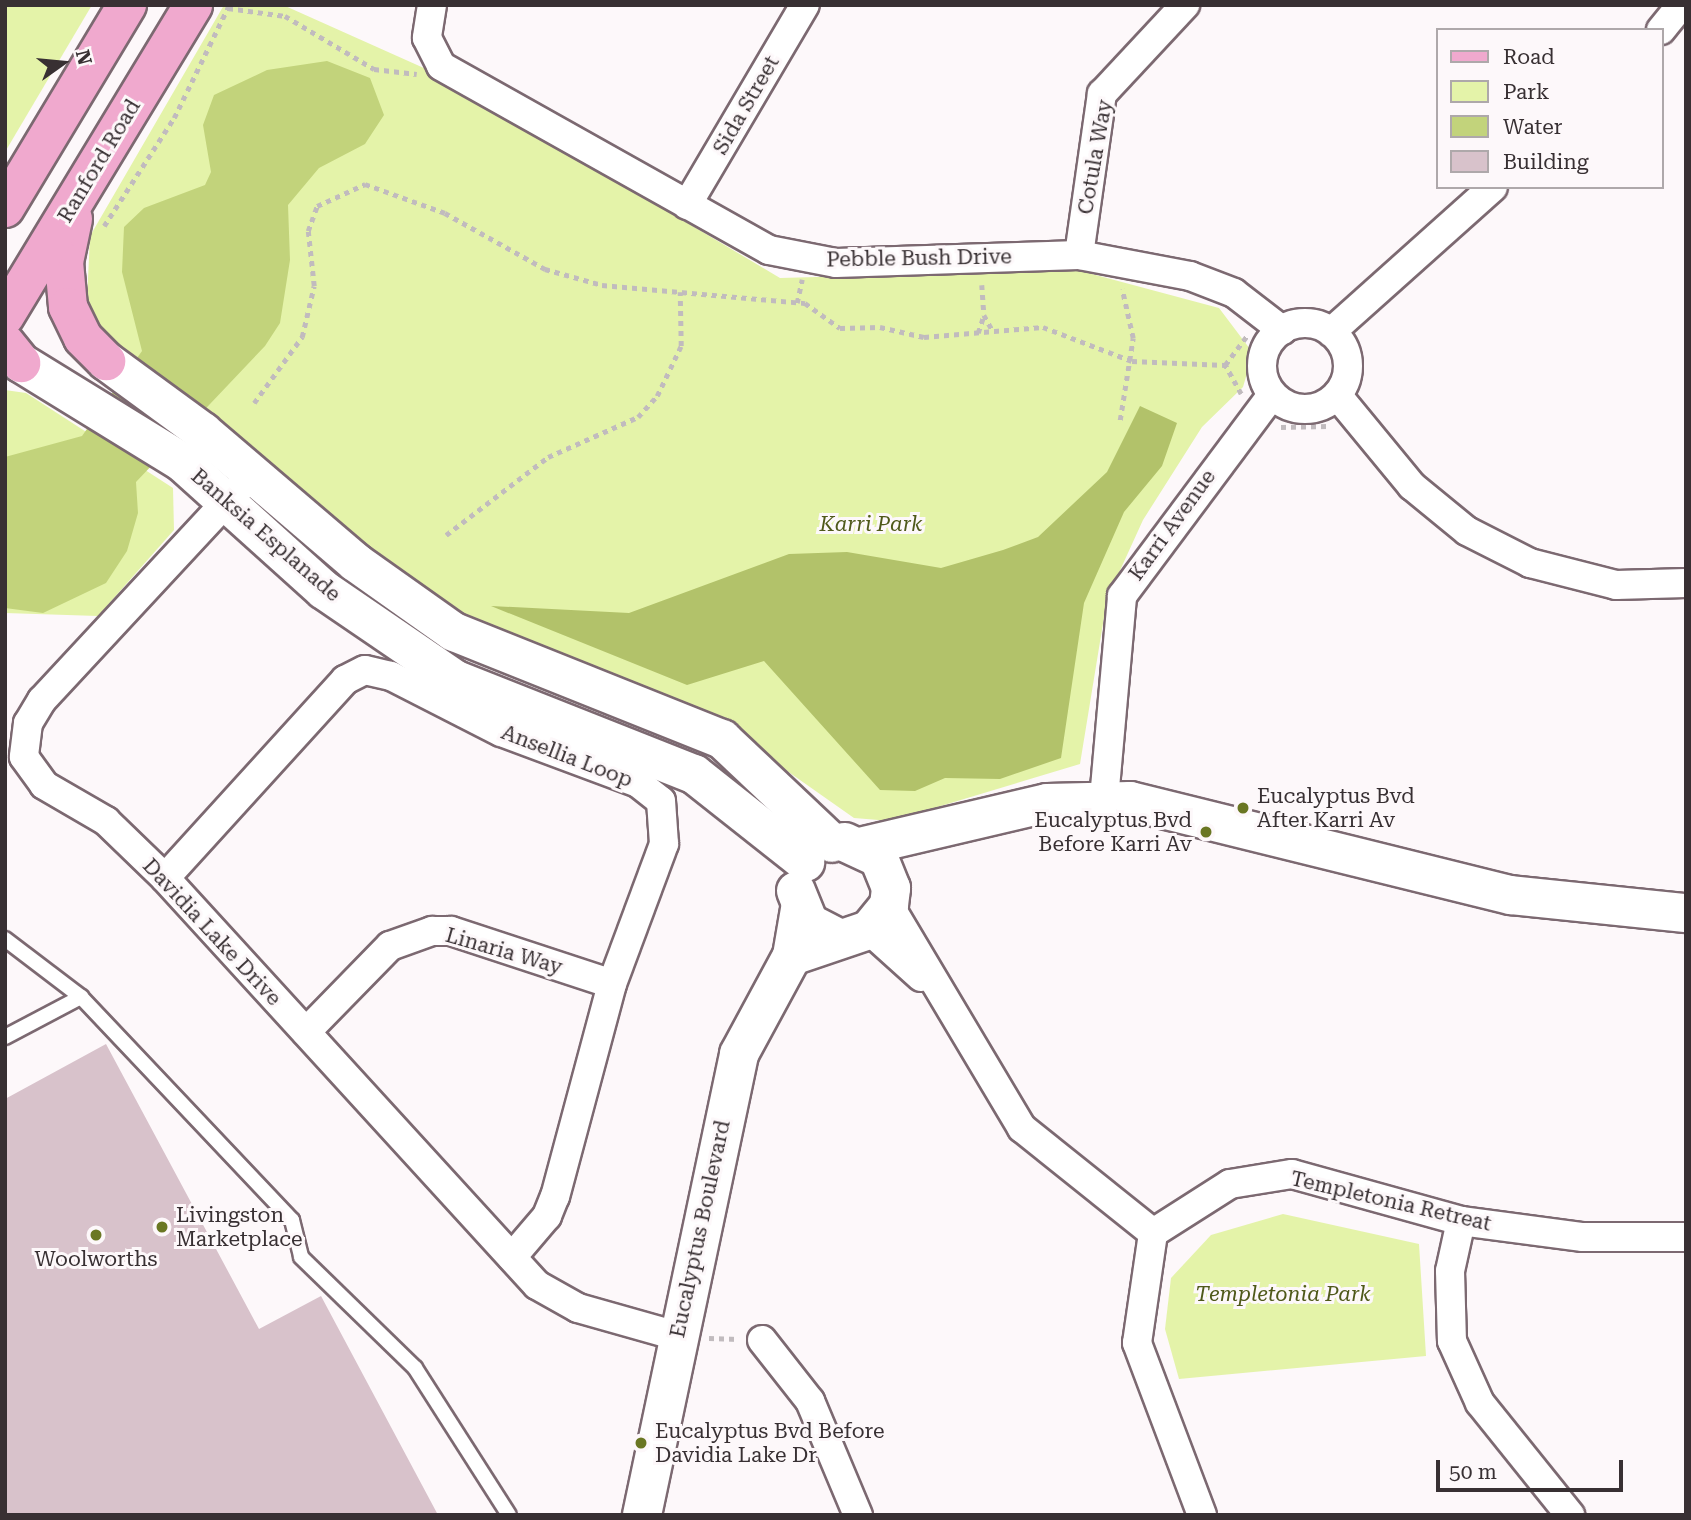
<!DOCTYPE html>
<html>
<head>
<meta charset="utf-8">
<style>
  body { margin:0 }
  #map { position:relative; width:1691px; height:1520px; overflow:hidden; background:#fdf8fa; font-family:"Roboto Serif",serif }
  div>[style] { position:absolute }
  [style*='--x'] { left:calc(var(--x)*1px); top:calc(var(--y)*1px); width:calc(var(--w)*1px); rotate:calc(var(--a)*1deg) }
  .green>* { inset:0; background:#e4f3a9 }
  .forest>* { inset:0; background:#b2c26a }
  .water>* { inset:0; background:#c2d37b }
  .building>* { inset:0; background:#d8c2cb }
  .path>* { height:4.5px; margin-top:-2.25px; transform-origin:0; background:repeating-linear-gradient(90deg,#c1bbbe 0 5px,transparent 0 10px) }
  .roads { filter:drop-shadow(2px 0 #7c6971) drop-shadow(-2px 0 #7c6971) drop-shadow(0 2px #7c6971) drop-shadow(0 -2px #7c6971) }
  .lane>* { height:14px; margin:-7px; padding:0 7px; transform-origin:7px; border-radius:7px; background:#fff }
  .street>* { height:28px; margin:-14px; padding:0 14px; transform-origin:14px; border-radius:14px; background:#fff }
  .street>.ring { margin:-14px; padding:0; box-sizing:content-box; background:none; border:28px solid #fff; border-radius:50% }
  .secondary>* { height:38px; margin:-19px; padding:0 19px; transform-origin:19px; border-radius:19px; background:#fff }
  .primary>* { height:38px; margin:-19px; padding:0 19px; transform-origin:19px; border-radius:19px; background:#f0a9ce }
  .dots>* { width:19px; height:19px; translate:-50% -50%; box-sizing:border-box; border:4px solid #fdf8fa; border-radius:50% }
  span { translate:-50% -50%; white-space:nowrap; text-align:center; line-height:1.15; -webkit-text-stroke:6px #fdf8fa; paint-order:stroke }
  .street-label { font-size:21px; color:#383033 }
  .park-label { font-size:21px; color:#4f591a; font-style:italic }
  .poi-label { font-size:21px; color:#383033 }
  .left { translate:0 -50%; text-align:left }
  .right { translate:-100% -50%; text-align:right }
  .frame { position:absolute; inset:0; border:7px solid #383033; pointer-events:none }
  .legend { position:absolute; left:1436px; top:28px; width:228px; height:161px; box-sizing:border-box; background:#fdf8fa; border:2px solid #aea8aa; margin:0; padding:9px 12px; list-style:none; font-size:21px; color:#383033 }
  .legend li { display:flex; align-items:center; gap:14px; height:35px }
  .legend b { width:35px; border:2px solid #aea8aa }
  .north { position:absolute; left:28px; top:28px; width:70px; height:70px; -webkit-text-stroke:5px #fdf8fa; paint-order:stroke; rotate:75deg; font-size:19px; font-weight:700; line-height:28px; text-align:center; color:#383033 }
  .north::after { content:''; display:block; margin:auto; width:24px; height:32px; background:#383033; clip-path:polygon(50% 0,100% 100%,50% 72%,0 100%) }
  .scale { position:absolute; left:1436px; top:1460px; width:187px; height:32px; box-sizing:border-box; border:4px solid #383033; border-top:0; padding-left:9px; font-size:21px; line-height:24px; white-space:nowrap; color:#383033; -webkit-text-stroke:5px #fdf8fa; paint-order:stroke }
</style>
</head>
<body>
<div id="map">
  <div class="green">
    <i style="clip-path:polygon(5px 5px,92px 5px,5px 152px)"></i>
    <i style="clip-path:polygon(224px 5px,283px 5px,435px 73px,780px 278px,1077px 270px,1219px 308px,1253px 353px,1243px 387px,1202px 427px,1143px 520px,1107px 599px,1080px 764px,891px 821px,854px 818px,726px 728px,478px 634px,354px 556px,102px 338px,87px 300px,90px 236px)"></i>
    <i style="clip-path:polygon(5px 390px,26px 393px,173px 488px,174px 530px,98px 616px,5px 613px)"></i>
    <i style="clip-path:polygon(1283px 1214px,1419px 1244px,1426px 1356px,1179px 1379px,1165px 1329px,1171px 1278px,1211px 1235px)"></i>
  </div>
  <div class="forest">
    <i style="clip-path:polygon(1140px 406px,1177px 423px,1162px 466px,1124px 512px,1084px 603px,1061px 758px,1000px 779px,945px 778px,915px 791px,880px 790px,764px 661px,687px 685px,491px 606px,629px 613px,789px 554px,847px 552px,941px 568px,1003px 550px,1038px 537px,1107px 472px)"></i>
  </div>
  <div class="water">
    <i style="clip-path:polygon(327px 61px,370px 78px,384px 115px,365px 144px,319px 168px,288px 205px,290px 260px,280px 323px,265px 346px,136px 482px,138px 513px,127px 551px,106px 583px,43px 613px,5px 608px,5px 457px,82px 436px,142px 351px,122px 272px,124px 227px,144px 208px,205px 185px,211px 172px,203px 125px,214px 95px,267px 70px)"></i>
  </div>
  <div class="building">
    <i style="clip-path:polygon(106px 1044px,259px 1329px,321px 1296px,438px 1515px,5px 1515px,5px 1099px)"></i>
  </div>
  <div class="path">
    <i style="--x:228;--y:8;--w:58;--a:8"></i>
    <i style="--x:285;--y:16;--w:104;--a:30.8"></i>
    <i style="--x:374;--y:69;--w:43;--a:6.6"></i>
    <i style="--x:104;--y:226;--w:129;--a:-57.1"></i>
    <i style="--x:174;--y:118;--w:126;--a:-64"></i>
    <i style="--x:982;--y:285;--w:30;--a:86"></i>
    <i style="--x:797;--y:303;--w:24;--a:-78"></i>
    <i style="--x:978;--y:333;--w:19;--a:-72"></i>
    <i style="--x:984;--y:315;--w:18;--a:61"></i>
    <i style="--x:1241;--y:394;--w:33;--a:-119"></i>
    <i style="--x:1225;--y:365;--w:38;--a:-53"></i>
    <i style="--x:254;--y:403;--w:82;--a:-54"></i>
    <i style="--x:302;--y:337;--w:52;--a:-76.8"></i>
    <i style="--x:314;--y:286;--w:55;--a:-96.2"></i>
    <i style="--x:308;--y:231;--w:27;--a:-70"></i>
    <i style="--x:317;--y:206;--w:53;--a:-24.6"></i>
    <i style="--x:365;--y:184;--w:85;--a:19.9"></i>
    <i style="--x:445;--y:213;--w:115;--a:29.2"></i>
    <i style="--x:545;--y:269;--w:59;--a:15.7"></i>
    <i style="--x:602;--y:285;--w:204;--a:5.1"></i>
    <i style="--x:805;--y:303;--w:43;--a:35.5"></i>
    <i style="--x:840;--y:328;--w:40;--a:-1.4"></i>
    <i style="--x:880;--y:327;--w:45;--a:12.8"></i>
    <i style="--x:924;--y:337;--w:119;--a:-4.8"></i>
    <i style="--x:1043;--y:327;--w:95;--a:20.9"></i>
    <i style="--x:1132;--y:361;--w:93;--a:2.5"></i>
    <i style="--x:1120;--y:420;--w:83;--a:-81"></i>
    <i style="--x:1133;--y:338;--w:50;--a:-102.7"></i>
    <i style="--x:1281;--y:427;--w:47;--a:-1.2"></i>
    <i style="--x:446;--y:535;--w:128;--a:-37.4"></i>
    <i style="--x:548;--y:457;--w:98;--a:-24"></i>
    <i style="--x:638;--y:417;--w:28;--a:-48"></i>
    <i style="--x:657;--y:396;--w:55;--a:-64.4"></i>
    <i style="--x:681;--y:346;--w:54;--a:-91.1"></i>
    <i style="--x:709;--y:1338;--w:30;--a:2"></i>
  </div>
  <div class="roads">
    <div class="lane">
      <i style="--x:5;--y:939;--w:96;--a:37.3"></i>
      <i style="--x:81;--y:997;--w:307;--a:46.6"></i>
      <i style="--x:292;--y:1220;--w:38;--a:76"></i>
      <i style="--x:301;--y:1257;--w:159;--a:44.2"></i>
      <i style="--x:415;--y:1368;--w:174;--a:57.4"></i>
      <i style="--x:5;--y:1037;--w:86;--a:-27.8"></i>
    </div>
    <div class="street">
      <i style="--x:432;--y:5;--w:33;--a:99"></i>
      <i style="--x:427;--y:38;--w:31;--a:63"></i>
      <i style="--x:441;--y:66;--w:376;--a:29.3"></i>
      <i style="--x:769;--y:250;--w:68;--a:11"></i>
      <i style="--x:836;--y:263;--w:243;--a:-1.9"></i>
      <i style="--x:1079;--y:255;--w:113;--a:10.7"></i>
      <i style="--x:1190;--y:276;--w:47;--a:21.1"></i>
      <i style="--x:1234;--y:293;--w:61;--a:37.6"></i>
      <i style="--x:1661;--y:30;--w:32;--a:-51"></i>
      <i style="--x:687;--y:205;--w:232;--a:-59.5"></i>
      <i style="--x:1079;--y:255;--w:163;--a:-81.9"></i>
      <i style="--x:1102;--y:94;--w:122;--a:-47"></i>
      <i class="ring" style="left:1262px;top:323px;width:58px;height:58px"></i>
      <i style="--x:1331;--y:332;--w:217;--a:-41.8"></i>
      <i style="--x:1337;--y:395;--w:118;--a:50.5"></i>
      <i style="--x:1412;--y:486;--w:71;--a:39.3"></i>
      <i style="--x:1467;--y:531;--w:71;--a:26.9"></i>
      <i style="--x:1530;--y:563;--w:89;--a:14.3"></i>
      <i style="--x:1616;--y:585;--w:70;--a:-1.6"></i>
      <i style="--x:240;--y:487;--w:291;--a:132.9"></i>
      <i style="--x:42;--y:700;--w:27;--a:121"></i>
      <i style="--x:28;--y:723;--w:34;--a:97"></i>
      <i style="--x:24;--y:757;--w:34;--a:54"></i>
      <i style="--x:44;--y:785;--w:72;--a:30.1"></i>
      <i style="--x:106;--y:821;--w:82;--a:44"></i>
      <i style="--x:165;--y:878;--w:551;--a:47.57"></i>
      <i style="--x:537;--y:1285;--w:47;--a:29.3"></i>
      <i style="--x:578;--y:1308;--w:103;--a:15.8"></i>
      <i style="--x:1104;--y:799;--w:204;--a:-84.9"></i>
      <i style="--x:1122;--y:596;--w:251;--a:-53.3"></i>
      <i style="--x:165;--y:878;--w:268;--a:-47.7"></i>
      <i style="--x:345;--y:680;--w:22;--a:-27"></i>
      <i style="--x:365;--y:670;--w:27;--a:13"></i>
      <i style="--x:391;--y:676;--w:123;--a:27"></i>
      <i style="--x:501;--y:732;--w:146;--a:20.4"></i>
      <i style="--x:638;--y:783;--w:29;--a:38"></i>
      <i style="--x:661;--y:801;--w:43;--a:86"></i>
      <i style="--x:664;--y:844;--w:149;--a:110.4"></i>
      <i style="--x:612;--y:984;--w:220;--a:105"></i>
      <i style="--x:555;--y:1196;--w:22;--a:112"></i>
      <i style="--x:547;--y:1216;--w:54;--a:130.5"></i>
      <i style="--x:889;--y:905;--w:260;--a:59.2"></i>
      <i style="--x:1022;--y:1128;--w:168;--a:38.7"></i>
      <i style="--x:869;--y:930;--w:70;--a:42.1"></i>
      <i style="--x:306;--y:1032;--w:120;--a:-45.7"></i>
      <i style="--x:390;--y:946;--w:45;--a:-19.7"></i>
      <i style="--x:432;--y:931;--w:19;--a:0"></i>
      <i style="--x:451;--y:931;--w:169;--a:18.2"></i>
      <i style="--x:1461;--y:1221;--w:51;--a:102.4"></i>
      <i style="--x:1450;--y:1271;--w:70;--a:88.4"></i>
      <i style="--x:1452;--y:1341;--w:68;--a:65.7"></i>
      <i style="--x:1480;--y:1403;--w:144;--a:51.2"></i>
      <i style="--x:762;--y:1340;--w:78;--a:51.8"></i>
      <i style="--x:810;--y:1401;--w:124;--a:67.2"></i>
      <i style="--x:1202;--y:1515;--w:184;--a:-110.7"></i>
      <i style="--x:1137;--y:1343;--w:111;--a:-81.7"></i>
      <i style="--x:1153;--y:1233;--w:91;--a:-32.5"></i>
      <i style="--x:1230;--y:1184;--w:63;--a:-9.2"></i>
      <i style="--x:1292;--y:1174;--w:175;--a:15.5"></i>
      <i style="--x:1461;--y:1221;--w:123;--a:7.5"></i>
      <i style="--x:1583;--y:1237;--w:103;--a:0"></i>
    </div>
    <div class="secondary">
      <i style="--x:106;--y:361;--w:120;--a:36.2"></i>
      <i style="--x:203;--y:432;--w:200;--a:40.5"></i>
      <i style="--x:355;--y:562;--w:121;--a:35.3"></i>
      <i style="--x:454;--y:632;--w:289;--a:21.8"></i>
      <i style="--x:722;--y:739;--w:151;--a:43.4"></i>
      <i style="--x:21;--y:363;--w:189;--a:31.6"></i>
      <i style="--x:182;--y:462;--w:191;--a:42"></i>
      <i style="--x:324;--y:590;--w:160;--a:34.3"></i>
      <i style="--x:456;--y:680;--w:256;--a:21.6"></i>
      <i style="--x:694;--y:774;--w:142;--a:38.4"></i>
      <i style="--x:864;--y:846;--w:188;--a:-13.2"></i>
      <i style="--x:1047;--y:803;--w:83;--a:-1.4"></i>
      <i style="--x:1130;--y:801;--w:392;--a:13.9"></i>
      <i style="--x:1511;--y:895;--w:176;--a:5.9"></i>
      <i style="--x:796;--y:891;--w:35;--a:68"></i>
      <i style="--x:809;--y:923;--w:31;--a:27"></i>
      <i style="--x:792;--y:956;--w:81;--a:-18.7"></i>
      <i style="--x:869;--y:930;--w:32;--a:-51"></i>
      <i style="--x:889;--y:905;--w:17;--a:-83"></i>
      <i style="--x:891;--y:888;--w:32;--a:-112"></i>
      <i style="--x:879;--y:858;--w:38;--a:-155"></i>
      <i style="--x:642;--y:1515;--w:471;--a:-78.1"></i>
      <i style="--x:739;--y:1054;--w:111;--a:-61.6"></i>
      <i style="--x:792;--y:956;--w:48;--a:-80.3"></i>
    </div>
    <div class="primary">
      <i style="--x:5;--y:208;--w:237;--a:-59"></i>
      <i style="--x:73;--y:219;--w:44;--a:101.8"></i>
      <i style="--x:64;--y:262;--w:45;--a:84.9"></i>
      <i style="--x:68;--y:307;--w:34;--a:64"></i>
      <i style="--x:83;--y:338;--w:33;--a:45"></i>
      <i style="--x:5;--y:316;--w:363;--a:-58.8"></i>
      <i style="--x:5;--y:343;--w:26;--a:51"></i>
    </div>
  </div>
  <div class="dots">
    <i style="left:1243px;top:808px;background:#6a7723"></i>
    <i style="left:1206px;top:832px;background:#6a7723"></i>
    <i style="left:162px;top:1227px;background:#6a7723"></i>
    <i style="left:96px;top:1235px;background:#6a7723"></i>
    <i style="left:641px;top:1443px;background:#6a7723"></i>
  </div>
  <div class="street-label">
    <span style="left:746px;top:105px;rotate:-60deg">Sida Street</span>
    <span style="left:1095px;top:157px;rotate:-80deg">Cotula Way</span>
    <span style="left:99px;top:161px;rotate:-59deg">Ranford Road</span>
    <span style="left:919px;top:258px;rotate:-1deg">Pebble Bush Drive</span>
    <span style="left:1172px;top:525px;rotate:-54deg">Karri Avenue</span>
    <span style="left:266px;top:535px;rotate:41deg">Banksia Esplanade</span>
    <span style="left:567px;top:756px;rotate:21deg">Ansellia Loop</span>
    <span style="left:212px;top:932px;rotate:47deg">Davidia Lake Drive</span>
    <span style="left:504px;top:951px;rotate:16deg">Linaria Way</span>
    <span style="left:1391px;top:1201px;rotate:13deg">Templetonia Retreat</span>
    <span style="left:700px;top:1229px;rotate:-78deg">Eucalyptus Boulevard</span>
  </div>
  <div class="park-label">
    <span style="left:871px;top:524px">Karri Park</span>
    <span style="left:1283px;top:1294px">Templetonia Park</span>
  </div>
  <div class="poi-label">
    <span class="left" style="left:1257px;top:808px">Eucalyptus Bvd<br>After Karri Av</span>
    <span class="right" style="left:1192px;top:832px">Eucalyptus Bvd<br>Before Karri Av</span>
    <span class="left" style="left:176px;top:1227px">Livingston<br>Marketplace</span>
    <span style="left:96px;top:1259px">Woolworths</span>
    <span class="left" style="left:655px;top:1443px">Eucalyptus Bvd Before<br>Davidia Lake Dr</span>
  </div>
  <div class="frame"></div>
  <ul class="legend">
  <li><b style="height:9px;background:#f0a9ce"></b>Road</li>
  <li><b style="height:19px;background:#e4f3a9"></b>Park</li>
  <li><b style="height:19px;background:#c2d37b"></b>Water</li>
  <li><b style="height:19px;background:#d8c2cb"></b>Building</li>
  </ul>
  <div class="north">N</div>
  <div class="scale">50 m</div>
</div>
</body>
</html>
